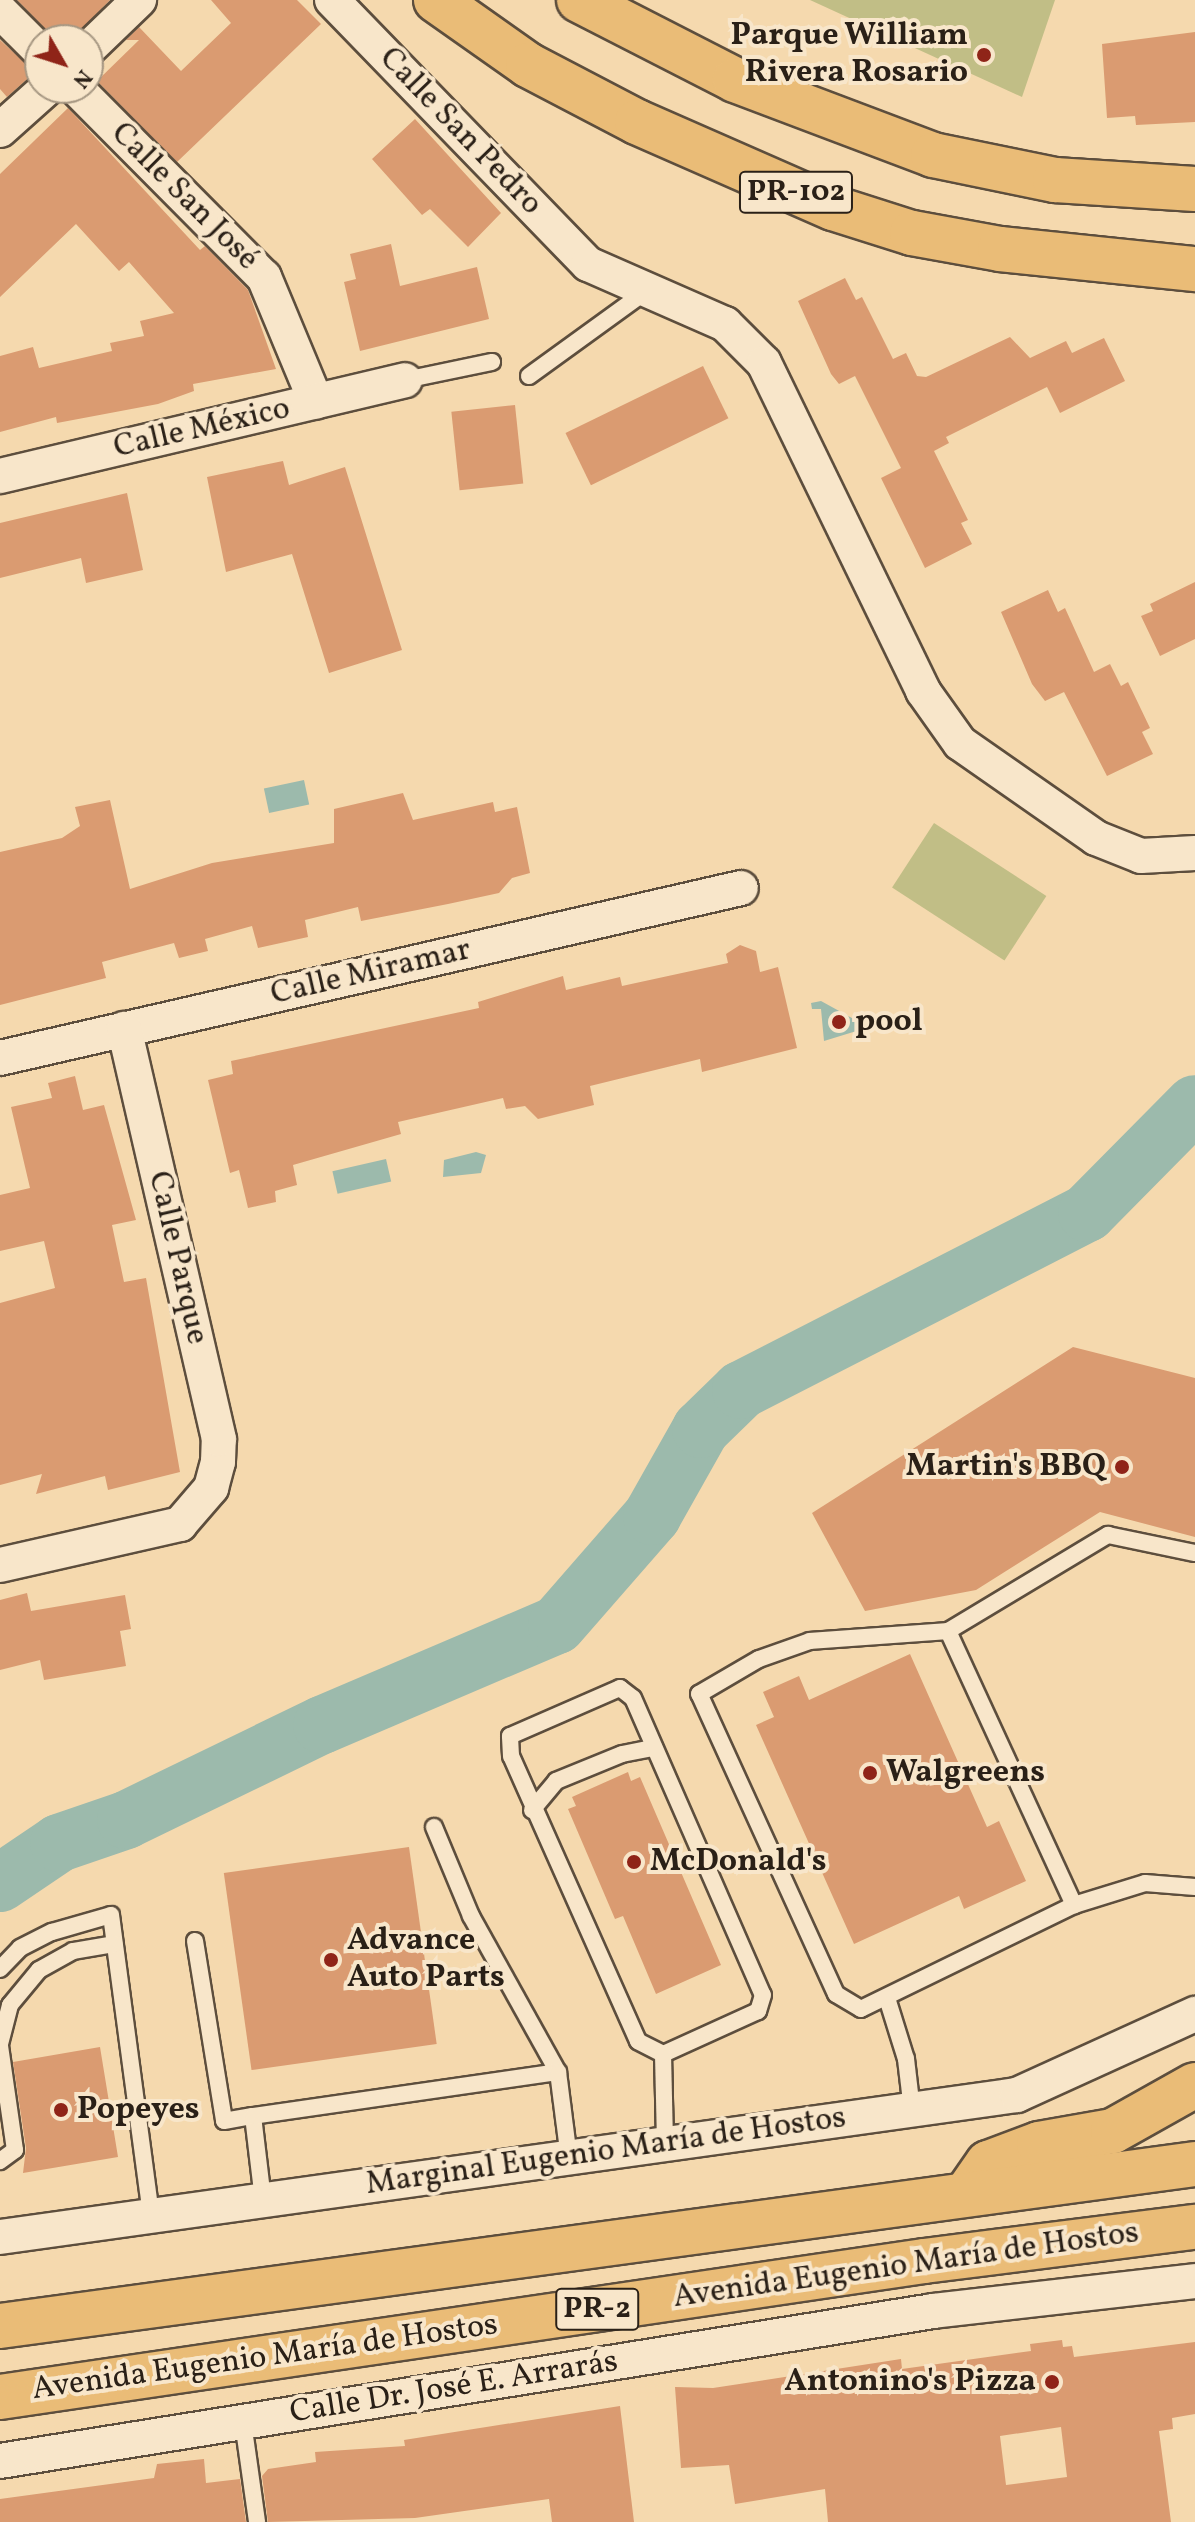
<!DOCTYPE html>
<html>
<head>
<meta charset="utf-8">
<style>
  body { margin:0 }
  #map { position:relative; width:1195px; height:2522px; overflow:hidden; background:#f5d9ae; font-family:Vollkorn,serif }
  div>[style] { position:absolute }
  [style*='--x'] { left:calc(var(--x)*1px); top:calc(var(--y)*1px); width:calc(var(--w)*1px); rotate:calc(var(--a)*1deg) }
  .green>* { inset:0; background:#c1be86; transform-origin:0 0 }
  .water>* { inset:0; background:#9cbaac; transform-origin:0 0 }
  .river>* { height:58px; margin:-29px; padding:0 29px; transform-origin:29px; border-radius:29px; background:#9cbaac }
  .building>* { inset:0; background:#da9b71; transform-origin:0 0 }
  .roads { filter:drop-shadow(2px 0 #5d4e3d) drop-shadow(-2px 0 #5d4e3d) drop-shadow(0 2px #5d4e3d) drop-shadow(0 -2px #5d4e3d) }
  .service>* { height:16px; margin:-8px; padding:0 8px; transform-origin:8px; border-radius:8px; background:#f8e6ca }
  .minor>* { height:34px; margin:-17px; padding:0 17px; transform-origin:17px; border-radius:17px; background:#f8e6ca }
  .primary>* { height:44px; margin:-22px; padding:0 22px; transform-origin:22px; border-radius:22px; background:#eabc77 }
  .trunk>* { height:44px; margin:-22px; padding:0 22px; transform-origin:22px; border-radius:22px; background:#eabc77 }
  .dots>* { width:22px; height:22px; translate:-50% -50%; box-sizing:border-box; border:4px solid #f8e6ca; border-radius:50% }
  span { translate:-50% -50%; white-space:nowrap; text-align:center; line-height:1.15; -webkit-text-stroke:8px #f8e6ca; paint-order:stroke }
  .shield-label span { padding:2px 6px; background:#f8e6ca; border:2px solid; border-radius:6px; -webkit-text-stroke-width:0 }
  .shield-label { font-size:30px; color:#2a2017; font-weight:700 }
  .poi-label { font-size:32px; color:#2a2017; font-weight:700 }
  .right { translate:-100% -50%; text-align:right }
  .left { translate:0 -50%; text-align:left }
  .street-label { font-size:32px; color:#2a2017 }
  .north { position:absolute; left:24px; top:24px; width:80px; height:80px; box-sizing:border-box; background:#f8e6ca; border:2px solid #a69782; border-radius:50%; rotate:129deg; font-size:22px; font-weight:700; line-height:32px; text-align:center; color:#2a2017 }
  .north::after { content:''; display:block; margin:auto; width:28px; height:36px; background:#8f2418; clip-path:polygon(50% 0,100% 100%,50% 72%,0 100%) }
</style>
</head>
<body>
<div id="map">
  <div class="green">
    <i style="clip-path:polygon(810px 0,1055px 0,1022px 97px)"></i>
    <i style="left:934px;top:823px;width:134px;height:77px;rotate:33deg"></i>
  </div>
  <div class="water">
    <i style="left:304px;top:780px;width:25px;height:41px;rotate:78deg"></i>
    <i style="clip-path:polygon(821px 1001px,861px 1023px,863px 1029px,824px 1041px,821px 1009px,812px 1009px,811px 1003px)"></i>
    <i style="clip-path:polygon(476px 1152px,486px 1155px,481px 1173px,443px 1177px,444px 1160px)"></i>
    <i style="left:386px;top:1159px;width:23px;height:55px;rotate:77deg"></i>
  </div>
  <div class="river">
    <i style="--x:0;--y:1883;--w:71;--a:-34.1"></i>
    <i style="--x:59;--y:1843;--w:71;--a:-18.9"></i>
    <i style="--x:126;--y:1820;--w:218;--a:-25.9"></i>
    <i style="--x:322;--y:1725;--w:255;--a:-23.1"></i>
    <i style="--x:557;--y:1625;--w:145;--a:-48.9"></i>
    <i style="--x:652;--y:1516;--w:100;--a:-60.6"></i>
    <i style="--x:701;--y:1429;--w:56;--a:-44.3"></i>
    <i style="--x:741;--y:1390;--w:389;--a:-27.1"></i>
    <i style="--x:1087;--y:1213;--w:153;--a:-45.3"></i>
  </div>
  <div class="building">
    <i style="clip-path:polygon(17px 0,110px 0,71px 40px,56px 40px)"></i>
    <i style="clip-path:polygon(211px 0,297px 0,321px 24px,177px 162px,97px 81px,139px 40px,126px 40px,139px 27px,181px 71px,231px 23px)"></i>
    <i style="clip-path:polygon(1195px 32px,1195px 122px,1136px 125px,1135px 116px,1107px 118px,1102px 44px)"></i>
    <i style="clip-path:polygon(0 40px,35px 72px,7px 97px,0 89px)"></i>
    <i style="clip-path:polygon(68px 108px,200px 250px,205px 246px,248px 290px,276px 369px,193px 384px,194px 391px,158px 404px,57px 423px,56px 417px,0 432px,0 356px,33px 347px,39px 368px,112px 351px,110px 343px,144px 336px,140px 321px,174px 313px,129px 262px,119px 271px,76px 224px,0 297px,0 174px)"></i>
    <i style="clip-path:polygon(415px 119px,501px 213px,468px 247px,430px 209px,422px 215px,372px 159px)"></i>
    <i style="clip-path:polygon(391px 244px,400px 286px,477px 267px,489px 319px,360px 351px,344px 282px,356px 279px,350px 254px)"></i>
    <i style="clip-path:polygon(845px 278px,856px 300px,862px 297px,893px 359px,906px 353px,917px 376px,926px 377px,1010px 337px,1030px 358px,1066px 341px,1072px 353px,1104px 338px,1125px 381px,1060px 413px,1047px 387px,946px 437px,949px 443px,934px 451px,968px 520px,961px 523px,972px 544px,925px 568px,881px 478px,901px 468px,855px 376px,839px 384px,831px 374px,798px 301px)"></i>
    <i style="left:703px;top:366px;width:58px;height:153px;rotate:64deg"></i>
    <i style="left:515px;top:405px;width:79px;height:64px;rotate:84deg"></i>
    <i style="clip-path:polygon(283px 461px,289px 485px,345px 467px,402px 650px,329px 673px,292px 554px,226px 572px,207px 477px)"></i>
    <i style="clip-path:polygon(127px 493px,143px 570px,86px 583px,81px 558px,0 578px,0 523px)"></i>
    <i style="clip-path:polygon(1195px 582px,1195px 639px,1160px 656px,1141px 616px,1153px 611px,1150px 604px)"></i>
    <i style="clip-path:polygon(1048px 590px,1058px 612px,1065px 608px,1094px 672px,1110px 664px,1121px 686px,1128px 682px,1150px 728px,1142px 732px,1153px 754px,1107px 776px,1064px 692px,1045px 701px,1032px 684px,1001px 612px)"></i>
    <i style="clip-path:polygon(403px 793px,413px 820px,493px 802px,495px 812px,517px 807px,530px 873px,512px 878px,499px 893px,448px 904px,361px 921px,358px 907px,305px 920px,308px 937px,258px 948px,252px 926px,205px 939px,208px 951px,179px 958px,174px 943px,102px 962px,106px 978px,0 1005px,0 852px,62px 838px,80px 826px,75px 807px,110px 800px,130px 889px,212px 863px,334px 843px,334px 809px)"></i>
    <i style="clip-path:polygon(740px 945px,756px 951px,760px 972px,778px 967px,797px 1048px,702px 1072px,700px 1059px,590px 1086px,594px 1105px,538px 1119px,525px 1106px,506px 1109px,503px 1098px,398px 1122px,401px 1134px,293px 1165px,297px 1185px,275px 1191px,276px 1202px,248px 1208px,239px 1170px,230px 1173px,208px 1080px,233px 1074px,231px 1061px,479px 1008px,478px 1002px,563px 976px,566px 990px,620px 977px,622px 986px,728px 963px,726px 954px)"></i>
    <i style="clip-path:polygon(75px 1076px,83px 1110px,104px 1105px,136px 1220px,112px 1225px,124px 1282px,146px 1278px,180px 1472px,108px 1490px,105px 1476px,36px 1494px,42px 1474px,0 1485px,0 1303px,55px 1288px,44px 1241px,0 1251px,0 1195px,30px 1188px,11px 1107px,52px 1098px,48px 1083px)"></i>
    <i style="clip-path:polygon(1073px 1347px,1195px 1378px,1195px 1537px,1100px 1512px,976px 1590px,865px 1611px,812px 1513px)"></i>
    <i style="clip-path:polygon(27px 1593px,31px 1611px,125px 1595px,131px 1629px,120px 1631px,126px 1666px,44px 1680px,40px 1660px,0 1670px,0 1600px)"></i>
    <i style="clip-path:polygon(910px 1654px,987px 1827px,999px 1821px,1026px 1881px,964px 1909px,959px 1896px,854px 1944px,756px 1725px,774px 1717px,763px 1692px,799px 1676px,809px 1700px)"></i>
    <i style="clip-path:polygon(628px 1772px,631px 1781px,640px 1777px,721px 1965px,656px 1994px,623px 1916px,615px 1919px,568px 1809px,576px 1806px,572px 1797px)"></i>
    <i style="left:409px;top:1847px;width:199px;height:187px;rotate:82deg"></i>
    <i style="clip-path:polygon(100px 2047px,118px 2157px,23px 2173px,26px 2148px,13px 2062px)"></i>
    <i style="clip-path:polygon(evenodd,1062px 2340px,1063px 2347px,1072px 2346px,1074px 2357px,1195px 2342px,1195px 2414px,1172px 2418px,1173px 2429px,1159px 2431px,1171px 2522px,828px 2522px,825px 2489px,735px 2504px,729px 2465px,681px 2468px,675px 2387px,713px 2388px,901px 2359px,902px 2369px,1031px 2351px,1030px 2344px,1062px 2340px,1061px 2427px,1067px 2477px,1006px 2485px,1000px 2436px,1061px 2427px)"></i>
    <i style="clip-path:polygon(620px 2406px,634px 2522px,552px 2522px,549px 2499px,415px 2518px,268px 2522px,262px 2476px,268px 2469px,316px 2462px,315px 2452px,405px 2446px,404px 2440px)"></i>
    <i style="clip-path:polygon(204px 2459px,206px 2483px,240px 2479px,246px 2522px,0 2522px,0 2499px,154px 2478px,157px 2464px)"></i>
  </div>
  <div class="roads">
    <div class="service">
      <i style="--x:529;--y:376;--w:147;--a:-35.9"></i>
      <i style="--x:405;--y:380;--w:89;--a:-11.7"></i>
      <i style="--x:948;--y:1631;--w:302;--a:65.3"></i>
      <i style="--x:1074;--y:1905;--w:74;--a:-17.2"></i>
      <i style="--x:1145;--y:1883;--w:50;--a:4.6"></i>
      <i style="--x:532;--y:1810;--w:38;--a:-50"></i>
      <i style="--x:556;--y:1781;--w:71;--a:-22.2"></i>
      <i style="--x:622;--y:1754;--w:33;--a:-11"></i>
      <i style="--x:434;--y:1827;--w:96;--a:67.4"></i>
      <i style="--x:471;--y:1916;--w:179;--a:60.9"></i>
      <i style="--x:1074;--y:1905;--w:237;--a:154"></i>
      <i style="--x:861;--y:2009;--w:29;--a:-149"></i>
      <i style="--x:836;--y:1994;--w:330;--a:-114.5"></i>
      <i style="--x:699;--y:1694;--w:69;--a:-30.3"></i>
      <i style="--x:759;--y:1659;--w:54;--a:-19.4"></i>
      <i style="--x:810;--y:1641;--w:138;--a:-4.1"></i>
      <i style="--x:948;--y:1631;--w:187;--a:-31"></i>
      <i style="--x:1108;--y:1535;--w:89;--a:11.7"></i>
      <i style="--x:195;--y:1941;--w:182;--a:80.8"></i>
      <i style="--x:224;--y:2121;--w:29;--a:-10"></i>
      <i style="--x:253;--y:2116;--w:85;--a:83.2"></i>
      <i style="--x:0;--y:1969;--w:29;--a:-46"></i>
      <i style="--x:20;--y:1948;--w:36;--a:-27"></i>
      <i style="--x:52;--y:1932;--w:61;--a:-16.1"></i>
      <i style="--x:111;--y:1915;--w:303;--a:82.4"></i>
      <i style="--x:887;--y:1998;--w:64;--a:72.7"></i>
      <i style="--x:906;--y:2059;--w:51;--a:83.3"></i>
      <i style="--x:0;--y:2044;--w:40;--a:-75.6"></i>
      <i style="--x:10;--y:2005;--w:45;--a:-50.4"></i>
      <i style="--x:39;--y:1970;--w:39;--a:-29"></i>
      <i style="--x:73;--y:1951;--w:42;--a:-9.7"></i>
      <i style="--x:0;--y:2046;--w:105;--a:81.8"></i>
      <i style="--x:15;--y:2150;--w:19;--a:144"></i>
      <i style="--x:663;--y:2054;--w:28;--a:-153"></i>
      <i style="--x:638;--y:2041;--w:312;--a:-114"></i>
      <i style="--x:511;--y:1756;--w:20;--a:-93"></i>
      <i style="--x:510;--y:1736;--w:120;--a:-23.6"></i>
      <i style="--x:620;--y:1688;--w:16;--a:38"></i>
      <i style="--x:633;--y:1698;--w:324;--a:66.4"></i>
      <i style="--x:763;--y:1995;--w:17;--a:107"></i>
      <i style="--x:758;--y:2011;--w:104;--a:155.6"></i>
      <i style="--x:663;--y:2054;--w:90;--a:88.7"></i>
      <i style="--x:253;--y:2116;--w:308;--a:-8.2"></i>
      <i style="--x:558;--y:2072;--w:87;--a:82.7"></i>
      <i style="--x:243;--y:2422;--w:101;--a:82"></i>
    </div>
    <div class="minor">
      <i style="--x:332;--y:0;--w:368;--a:45.9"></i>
      <i style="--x:588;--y:264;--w:150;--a:23.7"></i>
      <i style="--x:725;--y:324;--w:55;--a:45"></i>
      <i style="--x:764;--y:363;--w:365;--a:64.1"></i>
      <i style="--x:923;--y:691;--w:64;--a:54.6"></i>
      <i style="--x:960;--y:743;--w:166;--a:34.9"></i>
      <i style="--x:1096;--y:838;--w:48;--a:21.8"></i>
      <i style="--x:1141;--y:856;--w:54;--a:-3.2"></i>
      <i style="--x:0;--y:11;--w:57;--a:45"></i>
      <i style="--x:88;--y:49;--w:71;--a:-43.9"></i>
      <i style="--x:76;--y:88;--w:267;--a:45.2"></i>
      <i style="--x:264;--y:277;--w:135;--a:67.4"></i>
      <i style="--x:0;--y:130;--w:63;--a:-41.8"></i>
      <i style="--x:0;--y:476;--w:416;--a:-13.3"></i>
      <i style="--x:0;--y:1058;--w:760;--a:-12.92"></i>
      <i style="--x:0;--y:1565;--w:185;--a:-12.8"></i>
      <i style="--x:180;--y:1524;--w:48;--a:-49.3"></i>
      <i style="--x:211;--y:1488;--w:27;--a:-75"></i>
      <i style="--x:218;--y:1462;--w:23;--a:-88"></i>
      <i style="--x:219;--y:1439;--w:421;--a:-103"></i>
      <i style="--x:0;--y:2237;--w:1027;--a:-7.95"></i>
      <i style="--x:1017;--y:2095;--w:196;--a:-24.5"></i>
      <i style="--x:0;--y:2461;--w:945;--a:-9.13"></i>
      <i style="--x:933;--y:2311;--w:264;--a:-6.5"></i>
    </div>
    <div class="primary">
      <i style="--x:436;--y:0;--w:113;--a:35.2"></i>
      <i style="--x:528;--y:65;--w:123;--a:27.6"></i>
      <i style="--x:637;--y:122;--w:214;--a:23.7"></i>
      <i style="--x:833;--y:208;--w:83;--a:17.6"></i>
      <i style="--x:912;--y:233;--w:89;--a:10.3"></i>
      <i style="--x:1000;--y:249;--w:196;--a:5.9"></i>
      <i style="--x:579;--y:0;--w:175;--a:27.1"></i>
      <i style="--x:735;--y:80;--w:212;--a:20.7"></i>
      <i style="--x:933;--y:155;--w:125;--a:11.6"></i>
      <i style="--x:1055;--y:180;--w:140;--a:3.7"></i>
    </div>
    <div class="trunk">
      <i style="--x:969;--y:2190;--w:33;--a:-55"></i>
      <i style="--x:988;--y:2163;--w:54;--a:-20.4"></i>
      <i style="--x:1039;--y:2144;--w:75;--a:-10"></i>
      <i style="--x:1113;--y:2131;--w:94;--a:-29.3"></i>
      <i style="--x:0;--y:2326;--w:1206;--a:-7.72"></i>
      <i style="--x:0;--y:2397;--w:934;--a:-8.37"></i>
      <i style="--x:924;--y:2261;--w:273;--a:-7.2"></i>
    </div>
  </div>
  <div class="dots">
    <i style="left:984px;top:55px;background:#8f2418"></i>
    <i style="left:839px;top:1022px;background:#8f2418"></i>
    <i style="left:1122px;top:1467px;background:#8f2418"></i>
    <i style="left:870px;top:1773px;background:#8f2418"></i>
    <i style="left:634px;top:1862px;background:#8f2418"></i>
    <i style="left:331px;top:1960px;background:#8f2418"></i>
    <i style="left:61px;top:2110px;background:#8f2418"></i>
    <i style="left:1052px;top:2382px;background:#8f2418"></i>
  </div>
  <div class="shield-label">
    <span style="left:796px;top:192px">PR-102</span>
    <span style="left:597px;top:2309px">PR-2</span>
  </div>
  <div class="poi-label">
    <span class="right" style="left:968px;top:55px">Parque William<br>Rivera Rosario</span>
    <span class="left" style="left:855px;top:1022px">pool</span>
    <span class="right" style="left:1106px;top:1467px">Martin's BBQ</span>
    <span class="left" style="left:886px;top:1773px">Walgreens</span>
    <span class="left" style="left:650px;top:1862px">McDonald's</span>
    <span class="left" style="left:347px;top:1960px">Advance<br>Auto Parts</span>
    <span class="left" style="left:77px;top:2110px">Popeyes</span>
    <span class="right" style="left:1036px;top:2382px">Antonino's Pizza</span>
  </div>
  <div class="street-label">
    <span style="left:460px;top:132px;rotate:46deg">Calle San Pedro</span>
    <span style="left:184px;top:197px;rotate:45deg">Calle San José</span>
    <span style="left:202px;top:429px;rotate:-13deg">Calle México</span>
    <span style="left:371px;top:973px;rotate:-13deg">Calle Miramar</span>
    <span style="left:177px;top:1258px;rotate:77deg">Calle Parque</span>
    <span style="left:606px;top:2152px;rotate:-8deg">Marginal Eugenio María de Hostos</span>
    <span style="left:906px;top:2266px;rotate:-8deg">Avenida Eugenio María de Hostos</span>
    <span style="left:265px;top:2358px;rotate:-8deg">Avenida Eugenio María de Hostos</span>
    <span style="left:454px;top:2388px;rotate:-9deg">Calle Dr. José E. Arrarás</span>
  </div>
  <div class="north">N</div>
</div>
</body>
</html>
